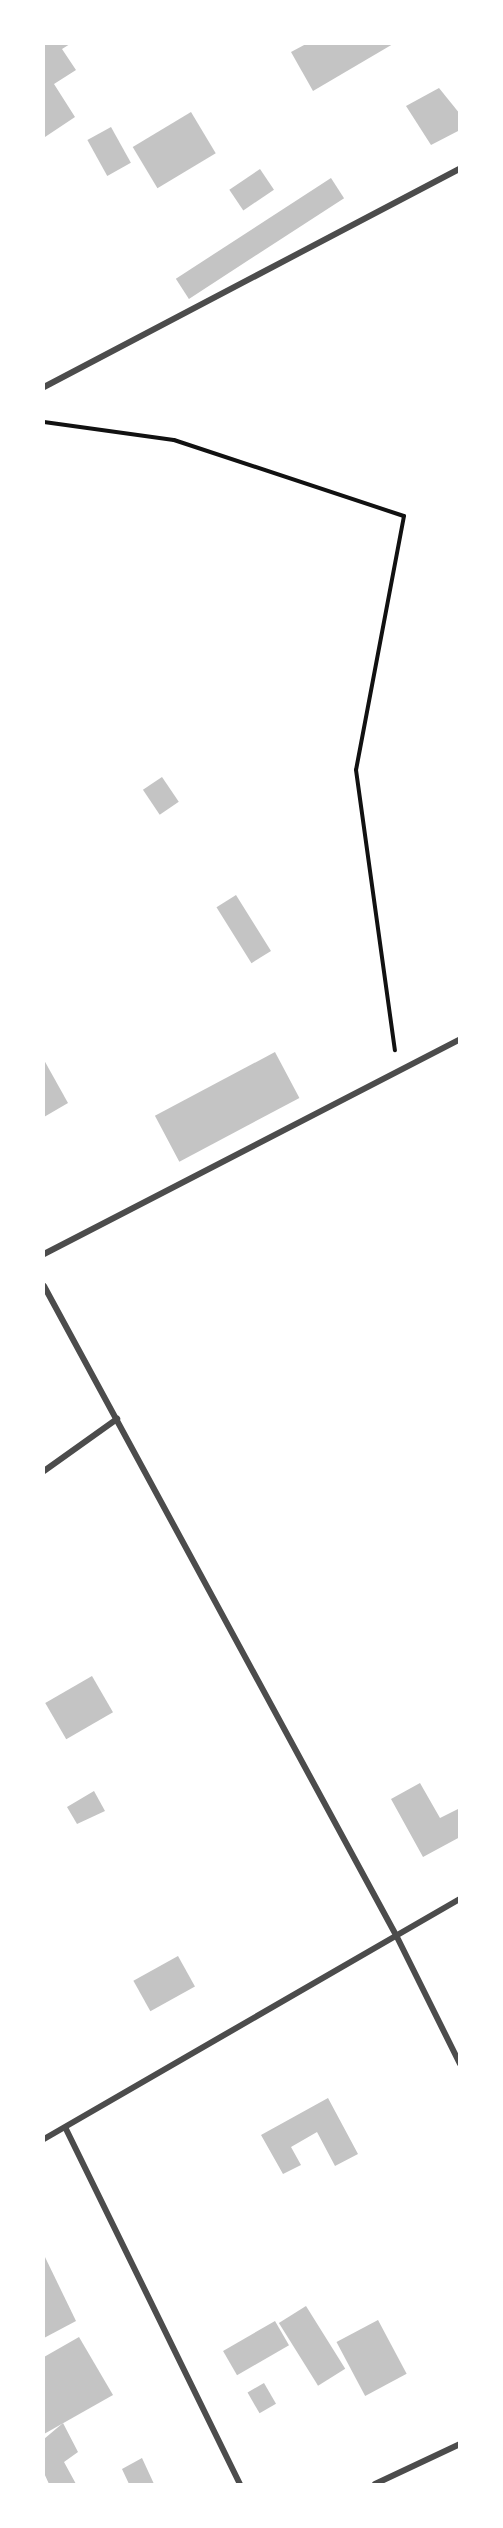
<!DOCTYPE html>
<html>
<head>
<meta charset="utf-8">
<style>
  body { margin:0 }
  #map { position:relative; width:503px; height:2528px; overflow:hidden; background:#fff; font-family:Barlow,sans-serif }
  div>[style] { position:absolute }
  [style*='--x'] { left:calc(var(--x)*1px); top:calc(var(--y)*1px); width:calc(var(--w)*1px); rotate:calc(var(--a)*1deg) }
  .building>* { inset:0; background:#c4c4c4; transform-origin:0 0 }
  .path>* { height:4px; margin:-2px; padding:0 2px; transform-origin:2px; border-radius:2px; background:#111 }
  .minor>* { height:6px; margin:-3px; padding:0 3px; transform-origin:3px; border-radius:3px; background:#4c4c4c }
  span { translate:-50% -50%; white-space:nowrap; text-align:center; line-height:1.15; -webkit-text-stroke:6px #fff; paint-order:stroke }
  .frame { position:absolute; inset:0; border:45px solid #fff; pointer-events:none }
</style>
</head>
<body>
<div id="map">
  <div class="building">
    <i style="clip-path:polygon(44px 44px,70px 44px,62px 49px,76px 70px,54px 84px,75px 117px,45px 137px)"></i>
    <i style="clip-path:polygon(306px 44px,393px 44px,313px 91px,291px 52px)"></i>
    <i style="clip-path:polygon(439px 88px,460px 114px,460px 130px,431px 145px,406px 106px)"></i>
    <i style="left:191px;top:112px;width:48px;height:68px;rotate:59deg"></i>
    <i style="left:111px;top:127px;width:41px;height:27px;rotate:61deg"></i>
    <i style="left:260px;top:169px;width:25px;height:37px;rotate:56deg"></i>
    <i style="left:331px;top:178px;width:24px;height:185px;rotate:57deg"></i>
    <i style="left:162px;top:777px;width:30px;height:23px;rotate:56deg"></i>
    <i style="left:236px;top:895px;width:66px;height:23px;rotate:58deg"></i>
    <i style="left:275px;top:1052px;width:52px;height:136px;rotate:62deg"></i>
    <i style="clip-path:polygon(44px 1060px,68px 1103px,44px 1117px)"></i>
    <i style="left:92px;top:1676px;width:42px;height:54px;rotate:60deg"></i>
    <i style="clip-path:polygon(420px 1783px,440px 1818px,460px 1808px,460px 1837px,423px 1857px,391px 1799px)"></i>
    <i style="clip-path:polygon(94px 1791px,105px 1811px,77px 1824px,67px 1807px)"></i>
    <i style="left:178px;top:1956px;width:35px;height:51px;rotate:61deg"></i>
    <i style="clip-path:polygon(328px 2098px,358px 2154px,335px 2166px,317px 2132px,291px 2147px,301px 2165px,283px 2174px,261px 2135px)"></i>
    <i style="clip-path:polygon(44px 2255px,76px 2321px,44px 2338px)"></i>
    <i style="left:306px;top:2306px;width:74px;height:32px;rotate:58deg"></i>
    <i style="left:378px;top:2320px;width:61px;height:47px;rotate:62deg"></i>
    <i style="left:275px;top:2321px;width:28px;height:60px;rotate:60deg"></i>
    <i style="clip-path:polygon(79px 2337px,113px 2395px,44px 2434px,44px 2357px)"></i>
    <i style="left:264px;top:2383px;width:24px;height:19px;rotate:60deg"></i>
    <i style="clip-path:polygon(63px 2423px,78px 2452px,64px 2462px,76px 2484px,49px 2484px,44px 2473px,44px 2439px)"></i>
    <i style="clip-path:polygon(142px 2458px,154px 2484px,129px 2484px,122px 2469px)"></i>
  </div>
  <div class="path">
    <i style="--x:44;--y:422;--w:131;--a:7.9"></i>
    <i style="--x:174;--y:440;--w:242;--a:18.3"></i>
    <i style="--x:404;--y:516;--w:258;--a:100.7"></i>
    <i style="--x:356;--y:770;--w:283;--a:82.1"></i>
  </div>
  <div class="minor">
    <i style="--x:44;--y:387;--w:470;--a:-27.7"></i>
    <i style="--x:44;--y:1254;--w:468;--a:-27.3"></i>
    <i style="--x:44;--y:1286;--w:738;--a:61.53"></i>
    <i style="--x:396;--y:1935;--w:144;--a:63.6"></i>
    <i style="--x:44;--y:1471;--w:90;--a:-35.5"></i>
    <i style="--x:66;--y:2129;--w:395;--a:63.9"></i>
    <i style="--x:44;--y:2139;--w:480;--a:-30"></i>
    <i style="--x:375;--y:2484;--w:94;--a:-25.2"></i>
  </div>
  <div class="frame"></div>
</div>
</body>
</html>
